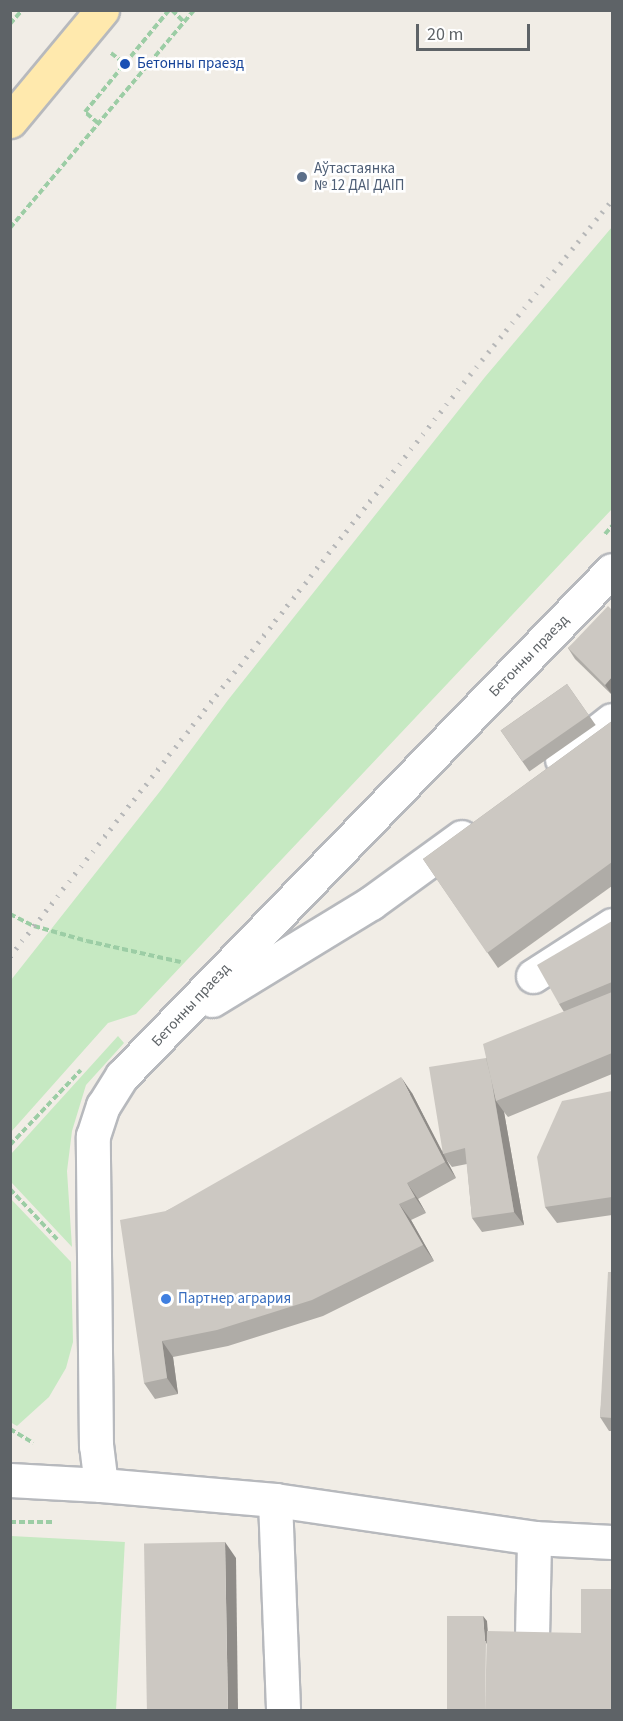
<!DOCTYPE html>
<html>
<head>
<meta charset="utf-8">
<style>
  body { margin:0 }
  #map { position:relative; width:623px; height:1721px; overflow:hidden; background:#f1ede6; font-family:"Source Sans 3",sans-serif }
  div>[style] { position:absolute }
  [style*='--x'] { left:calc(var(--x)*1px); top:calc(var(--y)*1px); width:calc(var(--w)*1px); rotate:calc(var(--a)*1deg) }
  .green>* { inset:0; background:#c6e9c2; transform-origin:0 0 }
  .path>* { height:4px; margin-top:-2px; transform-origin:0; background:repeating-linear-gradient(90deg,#9ccda5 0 6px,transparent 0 9px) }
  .roads { filter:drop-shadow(2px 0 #b7b9bd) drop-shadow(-2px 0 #b7b9bd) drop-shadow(0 2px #b7b9bd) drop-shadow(0 -2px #b7b9bd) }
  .minor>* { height:33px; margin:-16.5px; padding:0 16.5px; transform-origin:16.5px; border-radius:16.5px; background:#fff }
  .major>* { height:33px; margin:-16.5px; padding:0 16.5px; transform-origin:16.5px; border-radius:16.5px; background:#ffe9ad }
  .rail>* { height:4.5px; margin-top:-2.25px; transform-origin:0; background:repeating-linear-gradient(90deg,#b5b6b7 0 1.5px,transparent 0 9.5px) }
  .wall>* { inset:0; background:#afaca7; transform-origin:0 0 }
  .shaded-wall>* { inset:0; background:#8f8c88 }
  .building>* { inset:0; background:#ccc8c2; transform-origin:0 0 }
  .dots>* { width:16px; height:16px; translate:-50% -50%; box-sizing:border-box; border:3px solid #fff; border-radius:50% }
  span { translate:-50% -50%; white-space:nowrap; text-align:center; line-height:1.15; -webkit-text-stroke:5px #fff; paint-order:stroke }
  .transit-label { font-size:15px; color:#164399 }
  .left { translate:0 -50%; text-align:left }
  .service-label { font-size:15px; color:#4e5e75 }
  .street-label { font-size:15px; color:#5e6367 }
  .shop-label { font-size:15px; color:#366cbe }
  .frame { position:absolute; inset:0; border:12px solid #5e6367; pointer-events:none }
  .scale { position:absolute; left:416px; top:24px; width:114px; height:27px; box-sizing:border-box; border:3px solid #5e6367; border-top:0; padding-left:8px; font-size:18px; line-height:21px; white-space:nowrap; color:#5e6367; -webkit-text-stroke:4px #fff; paint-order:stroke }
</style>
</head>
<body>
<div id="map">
  <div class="green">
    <i style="clip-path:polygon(612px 227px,612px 509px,136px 1014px,108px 1023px,11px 1132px,11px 980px,161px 790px,228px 700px,485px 377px)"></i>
    <i style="clip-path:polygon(118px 1036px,124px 1043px,86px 1085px,72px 1131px,67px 1171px,72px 1247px,11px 1182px,11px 1154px)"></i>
    <i style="clip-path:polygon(10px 1198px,71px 1262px,73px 1342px,66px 1368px,49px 1397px,17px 1426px,10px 1422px)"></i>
    <i style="left:11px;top:1536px;width:114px;height:174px;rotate:3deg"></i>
  </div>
  <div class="path">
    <i style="--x:172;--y:10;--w:17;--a:45"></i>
    <i style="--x:10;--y:24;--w:18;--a:-49"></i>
    <i style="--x:111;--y:53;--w:18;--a:38"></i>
    <i style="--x:98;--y:123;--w:17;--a:-140"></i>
    <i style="--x:85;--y:112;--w:132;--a:-50.5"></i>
    <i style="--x:10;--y:228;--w:285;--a:-49.8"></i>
    <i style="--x:605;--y:534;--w:11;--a:-49"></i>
    <i style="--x:10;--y:914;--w:27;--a:27"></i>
    <i style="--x:34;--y:926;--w:55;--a:15.8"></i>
    <i style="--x:87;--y:941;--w:96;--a:12.6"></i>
    <i style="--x:10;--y:1145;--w:103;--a:-46.6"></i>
    <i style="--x:10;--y:1189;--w:69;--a:46.8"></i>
    <i style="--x:10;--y:1429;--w:27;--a:31"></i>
    <i style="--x:10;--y:1522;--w:45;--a:0"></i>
  </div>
  <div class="roads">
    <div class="minor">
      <i style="--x:562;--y:759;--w:63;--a:-38"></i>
      <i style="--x:533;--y:976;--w:94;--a:-32.8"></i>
      <i style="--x:212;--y:1000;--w:186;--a:-31.4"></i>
      <i style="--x:371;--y:903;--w:112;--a:-36"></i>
      <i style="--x:10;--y:1480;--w:91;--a:3.1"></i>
      <i style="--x:101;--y:1485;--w:39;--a:-97"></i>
      <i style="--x:96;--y:1446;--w:310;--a:-90.6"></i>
      <i style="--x:93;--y:1136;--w:32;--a:-72"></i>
      <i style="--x:103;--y:1106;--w:36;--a:-58"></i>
      <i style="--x:122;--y:1076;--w:704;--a:-45.92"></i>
      <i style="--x:101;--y:1485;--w:175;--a:4.9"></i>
      <i style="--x:275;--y:1500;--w:262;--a:8.3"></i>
      <i style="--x:534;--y:1538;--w:78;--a:2.9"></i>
      <i style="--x:275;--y:1500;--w:210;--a:87.8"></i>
      <i style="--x:532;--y:1637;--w:99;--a:-88.8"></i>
    </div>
    <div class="major">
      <i style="--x:10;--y:121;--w:144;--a:-50.3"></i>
    </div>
  </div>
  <div class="rail">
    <i style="--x:10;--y:956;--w:732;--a:-51.66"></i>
    <i style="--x:464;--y:382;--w:235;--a:-50.9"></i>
  </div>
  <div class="wall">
    <i style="clip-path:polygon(612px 610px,612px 695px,575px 659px,568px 648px)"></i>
    <i style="left:567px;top:684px;width:50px;height:81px;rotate:55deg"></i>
    <i style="clip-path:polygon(612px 721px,612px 886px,498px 968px,423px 859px)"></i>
    <i style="clip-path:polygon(612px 921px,612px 1074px,508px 1117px,504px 1112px,524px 1225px,482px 1232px,472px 1218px,467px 1164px,452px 1167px,445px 1158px,456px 1178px,418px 1199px,426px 1213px,411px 1220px,434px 1261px,323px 1316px,228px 1346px,173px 1357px,178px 1394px,155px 1399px,144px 1383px,166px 1211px,412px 1093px,442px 1152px,486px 1058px,564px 1012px,559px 1004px)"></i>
    <i style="clip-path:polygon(612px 1091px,612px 1215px,557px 1223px,545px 1207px)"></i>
    <i style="clip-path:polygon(612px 1272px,612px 1431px,609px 1431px,600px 1417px)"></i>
  </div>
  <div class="shaded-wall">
    <i style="clip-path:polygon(612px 677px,612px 695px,605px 685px)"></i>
    <i style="clip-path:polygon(488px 1058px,496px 1101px,504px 1112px,524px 1225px,514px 1212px)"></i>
    <i style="clip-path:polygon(401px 1077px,412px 1093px,456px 1178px,445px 1162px)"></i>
    <i style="clip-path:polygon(407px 1183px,418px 1199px,426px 1213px,415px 1197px)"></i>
    <i style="clip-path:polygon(399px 1204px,411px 1220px,434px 1261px,423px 1245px)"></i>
    <i style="clip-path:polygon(162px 1341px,173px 1357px,178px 1394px,167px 1378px)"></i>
    <i style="clip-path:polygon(225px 1542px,236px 1558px,238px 1710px,228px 1710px)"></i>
    <i style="clip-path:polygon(483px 1616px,487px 1621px,489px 1647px,485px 1641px)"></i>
  </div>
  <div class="building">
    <i style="clip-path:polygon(608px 606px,612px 610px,612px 677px,605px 685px,568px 648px)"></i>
    <i style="left:567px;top:684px;width:38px;height:81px;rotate:55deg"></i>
    <i style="clip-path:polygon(612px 721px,612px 862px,487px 953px,423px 859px)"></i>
    <i style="clip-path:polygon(612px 921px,612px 982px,559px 1004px,537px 965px)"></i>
    <i style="clip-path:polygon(612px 992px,612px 1053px,496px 1101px,483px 1044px)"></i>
    <i style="clip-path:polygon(486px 1058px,491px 1078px,514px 1212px,472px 1218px,465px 1148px,443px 1154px,429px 1067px)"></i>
    <i style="clip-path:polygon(401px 1077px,445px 1162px,407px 1183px,415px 1197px,399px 1204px,423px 1245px,312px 1300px,217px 1330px,162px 1341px,167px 1378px,144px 1383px,120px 1220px,166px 1211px)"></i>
    <i style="clip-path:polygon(612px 1091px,612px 1197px,545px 1207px,537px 1157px,562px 1101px)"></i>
    <i style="clip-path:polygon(608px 1272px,612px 1272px,612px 1418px,600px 1417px)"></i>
    <i style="left:225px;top:1542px;width:168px;height:81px;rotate:89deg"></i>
    <i style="clip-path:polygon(581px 1589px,612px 1589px,612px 1710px,485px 1710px,487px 1631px,581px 1633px)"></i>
    <i style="clip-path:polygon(447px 1616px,483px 1616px,485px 1641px,486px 1641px,485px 1710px,447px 1710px)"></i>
  </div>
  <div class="dots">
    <i style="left:125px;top:64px;background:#1a4fb4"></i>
    <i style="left:302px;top:177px;background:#5c6f8a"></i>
    <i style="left:166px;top:1299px;background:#3f7fe0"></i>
  </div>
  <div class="transit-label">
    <span class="left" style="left:137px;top:64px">Бетонны праезд</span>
  </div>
  <div class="service-label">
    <span class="left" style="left:314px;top:177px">Аўтастаянка<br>№ 12 ДАІ ДАІП</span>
  </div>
  <div class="street-label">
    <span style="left:529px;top:656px;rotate:-46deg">Бетонны праезд</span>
    <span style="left:191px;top:1005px;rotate:-47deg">Бетонны праезд</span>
  </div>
  <div class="shop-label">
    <span class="left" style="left:178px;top:1299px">Партнер агрария</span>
  </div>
  <div class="frame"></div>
  <div class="scale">20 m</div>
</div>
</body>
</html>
